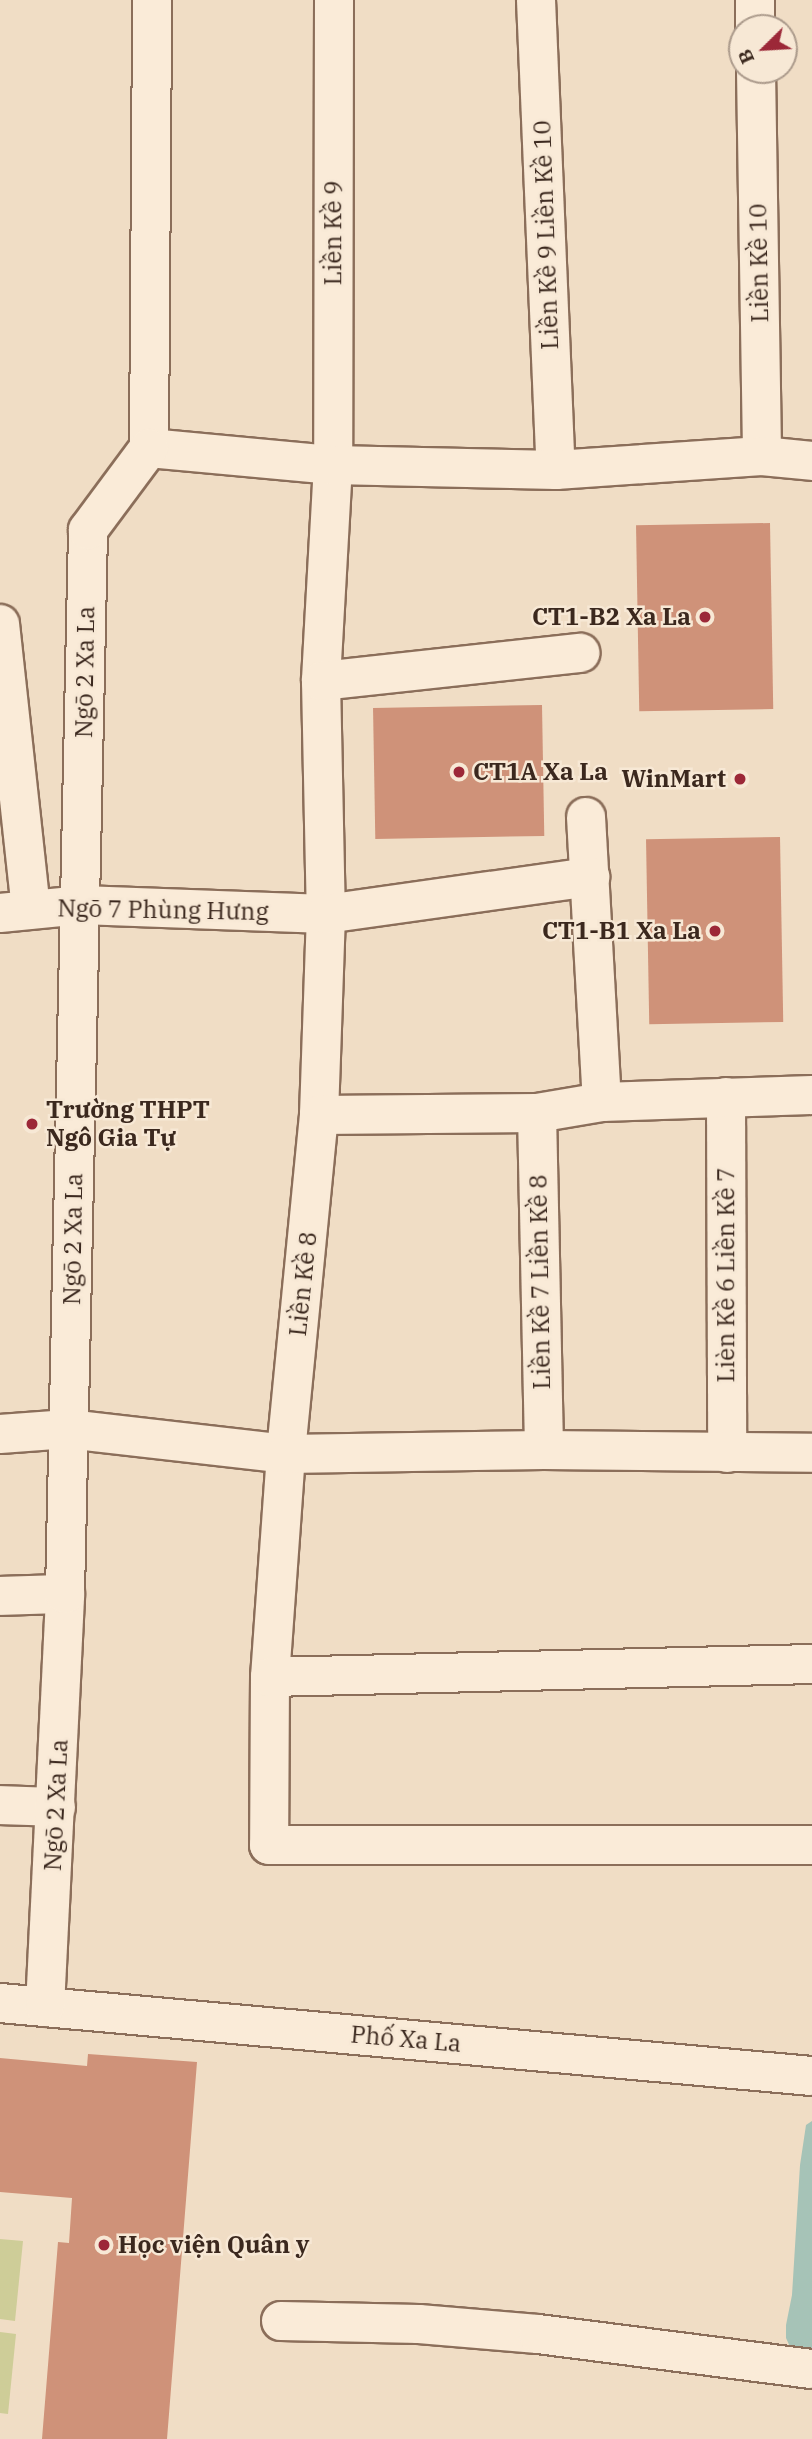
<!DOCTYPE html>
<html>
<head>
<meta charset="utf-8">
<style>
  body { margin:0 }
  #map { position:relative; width:812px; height:2439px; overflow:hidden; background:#f0ddc5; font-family:"IBM Plex Serif",serif }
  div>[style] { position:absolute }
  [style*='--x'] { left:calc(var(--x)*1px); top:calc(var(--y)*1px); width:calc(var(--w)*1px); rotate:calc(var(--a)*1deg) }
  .green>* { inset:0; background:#cecd98 }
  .water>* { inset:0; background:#a6c3b7 }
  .building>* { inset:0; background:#cf9279; transform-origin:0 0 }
  .roads { filter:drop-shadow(2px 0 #8b6e5a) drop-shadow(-2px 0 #8b6e5a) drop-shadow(0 2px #8b6e5a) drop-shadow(0 -2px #8b6e5a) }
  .minor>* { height:38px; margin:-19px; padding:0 19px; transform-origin:19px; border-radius:19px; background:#faebd8 }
  .dots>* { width:19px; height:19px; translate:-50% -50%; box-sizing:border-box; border:4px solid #f7e8d5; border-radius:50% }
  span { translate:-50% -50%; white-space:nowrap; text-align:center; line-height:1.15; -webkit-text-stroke:5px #f7e8d5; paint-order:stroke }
  .street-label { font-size:24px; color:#3b281e }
  .poi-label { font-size:24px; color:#3b281e; font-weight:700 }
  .right { translate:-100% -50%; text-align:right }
  .left { translate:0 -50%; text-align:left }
  .north { position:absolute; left:728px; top:14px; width:70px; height:70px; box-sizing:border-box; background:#f7e8d5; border:2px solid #ac9b8c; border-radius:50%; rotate:246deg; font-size:19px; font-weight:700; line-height:28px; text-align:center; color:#3b281e }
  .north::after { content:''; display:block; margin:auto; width:24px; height:32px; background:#9c2838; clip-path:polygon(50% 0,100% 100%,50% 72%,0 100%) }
</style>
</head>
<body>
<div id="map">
  <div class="green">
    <i style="clip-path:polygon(0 2239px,23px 2241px,15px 2321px,0 2319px)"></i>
    <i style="clip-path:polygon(0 2332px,16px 2334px,8px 2414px,0 2413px)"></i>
  </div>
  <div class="water">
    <i style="clip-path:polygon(812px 2121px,812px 2362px,796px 2360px,786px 2338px,786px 2325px,792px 2295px,800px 2165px,806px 2125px)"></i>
  </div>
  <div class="building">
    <i style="left:770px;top:523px;width:186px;height:134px;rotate:89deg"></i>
    <i style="left:542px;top:705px;width:131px;height:169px;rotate:89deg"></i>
    <i style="left:780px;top:837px;width:185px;height:134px;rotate:89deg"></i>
    <i style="clip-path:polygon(88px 2054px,197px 2062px,167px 2439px,42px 2439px,58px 2242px,69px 2243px,72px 2198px,0 2192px,0 2058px,87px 2066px)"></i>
  </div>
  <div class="roads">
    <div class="minor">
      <i style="--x:334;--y:0;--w:465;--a:90.1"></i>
      <i style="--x:333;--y:465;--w:216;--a:93.2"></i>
      <i style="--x:321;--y:681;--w:233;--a:88.8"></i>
      <i style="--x:326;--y:914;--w:201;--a:92"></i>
      <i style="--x:319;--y:1115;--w:341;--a:95.6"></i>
      <i style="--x:286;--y:1454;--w:224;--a:94.1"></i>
      <i style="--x:270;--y:1677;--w:168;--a:90.3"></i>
      <i style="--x:269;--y:1845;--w:543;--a:0"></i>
      <i style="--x:536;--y:0;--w:470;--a:87.6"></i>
      <i style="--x:755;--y:0;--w:28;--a:90"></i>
      <i style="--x:756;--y:70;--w:386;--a:89.1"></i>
      <i style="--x:149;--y:448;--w:185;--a:5.3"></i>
      <i style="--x:333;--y:465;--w:223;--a:1.3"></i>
      <i style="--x:556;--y:470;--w:206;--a:-3.9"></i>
      <i style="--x:762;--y:456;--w:50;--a:5.7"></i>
      <i style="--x:149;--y:448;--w:448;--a:-89.6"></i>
      <i style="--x:0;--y:624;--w:287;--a:83.8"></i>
      <i style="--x:321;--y:681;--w:261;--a:-6.2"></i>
      <i style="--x:586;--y:817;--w:285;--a:86.8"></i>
      <i style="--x:0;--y:913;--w:81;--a:-5.6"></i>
      <i style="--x:81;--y:905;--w:245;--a:2.1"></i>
      <i style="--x:326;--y:914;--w:267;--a:-8"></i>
      <i style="--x:726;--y:1097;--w:356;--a:89.8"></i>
      <i style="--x:537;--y:1113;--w:337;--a:88.8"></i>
      <i style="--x:319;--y:1115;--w:218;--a:-0.5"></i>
      <i style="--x:537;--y:1113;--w:66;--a:-9.6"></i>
      <i style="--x:602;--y:1102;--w:210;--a:-1.9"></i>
      <i style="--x:0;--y:1434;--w:68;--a:-4.2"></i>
      <i style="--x:68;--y:1429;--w:219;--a:6.5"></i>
      <i style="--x:286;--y:1454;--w:258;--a:-0.9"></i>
      <i style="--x:544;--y:1450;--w:268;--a:0.6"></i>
      <i style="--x:0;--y:1596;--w:65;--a:-1.8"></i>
      <i style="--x:270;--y:1677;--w:542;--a:-1.37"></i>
      <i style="--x:0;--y:1805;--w:56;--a:2"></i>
      <i style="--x:0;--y:2003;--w:815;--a:5.14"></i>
      <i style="--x:45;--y:2007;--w:413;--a:-87.2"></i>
      <i style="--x:65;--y:1594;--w:1064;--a:-88.76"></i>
      <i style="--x:88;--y:530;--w:102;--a:-53.4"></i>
      <i style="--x:281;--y:2321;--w:138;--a:1.2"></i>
      <i style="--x:419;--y:2324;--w:119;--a:4.8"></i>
      <i style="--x:538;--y:2334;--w:276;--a:7.3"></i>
    </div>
  </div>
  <div class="dots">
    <i style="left:705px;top:617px;background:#9c2838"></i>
    <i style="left:459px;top:772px;background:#9c2838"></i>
    <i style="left:740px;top:779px;background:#9c2838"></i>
    <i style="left:715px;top:931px;background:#9c2838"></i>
    <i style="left:32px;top:1124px;background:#9c2838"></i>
    <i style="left:104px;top:2245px;background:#9c2838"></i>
  </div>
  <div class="street-label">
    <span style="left:333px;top:233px;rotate:-90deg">Liền Kề 9</span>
    <span style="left:546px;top:235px;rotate:-92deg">Liền Kề 9 Liền Kề 10</span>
    <span style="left:759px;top:263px;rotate:-91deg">Liền Kề 10</span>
    <span style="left:85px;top:672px;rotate:-89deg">Ngõ 2 Xa La</span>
    <span style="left:163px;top:910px;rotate:1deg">Ngõ 7 Phùng Hưng</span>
    <span style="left:73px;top:1239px;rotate:-89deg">Ngõ 2 Xa La</span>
    <span style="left:726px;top:1275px;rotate:-90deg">Lièn Kề 6 Liền Kề 7</span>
    <span style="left:540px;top:1282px;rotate:-91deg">Liền Kề 7 Liền Kề 8</span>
    <span style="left:303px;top:1284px;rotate:-84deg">Liền Kề 8</span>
    <span style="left:56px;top:1805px;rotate:-87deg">Ngõ 2 Xa La</span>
    <span style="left:406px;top:2039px;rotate:5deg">Phố Xa La</span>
  </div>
  <div class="poi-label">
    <span class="right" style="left:691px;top:617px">CT1-B2 Xa La</span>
    <span class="left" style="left:473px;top:772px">CT1A Xa La</span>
    <span class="right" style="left:726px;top:779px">WinMart</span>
    <span class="right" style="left:701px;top:931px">CT1-B1 Xa La</span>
    <span class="left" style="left:46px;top:1124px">Trường THPT<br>Ngô Gia Tự</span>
    <span class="left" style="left:118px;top:2245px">Học viện Quân y</span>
  </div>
  <div class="north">B</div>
</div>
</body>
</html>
